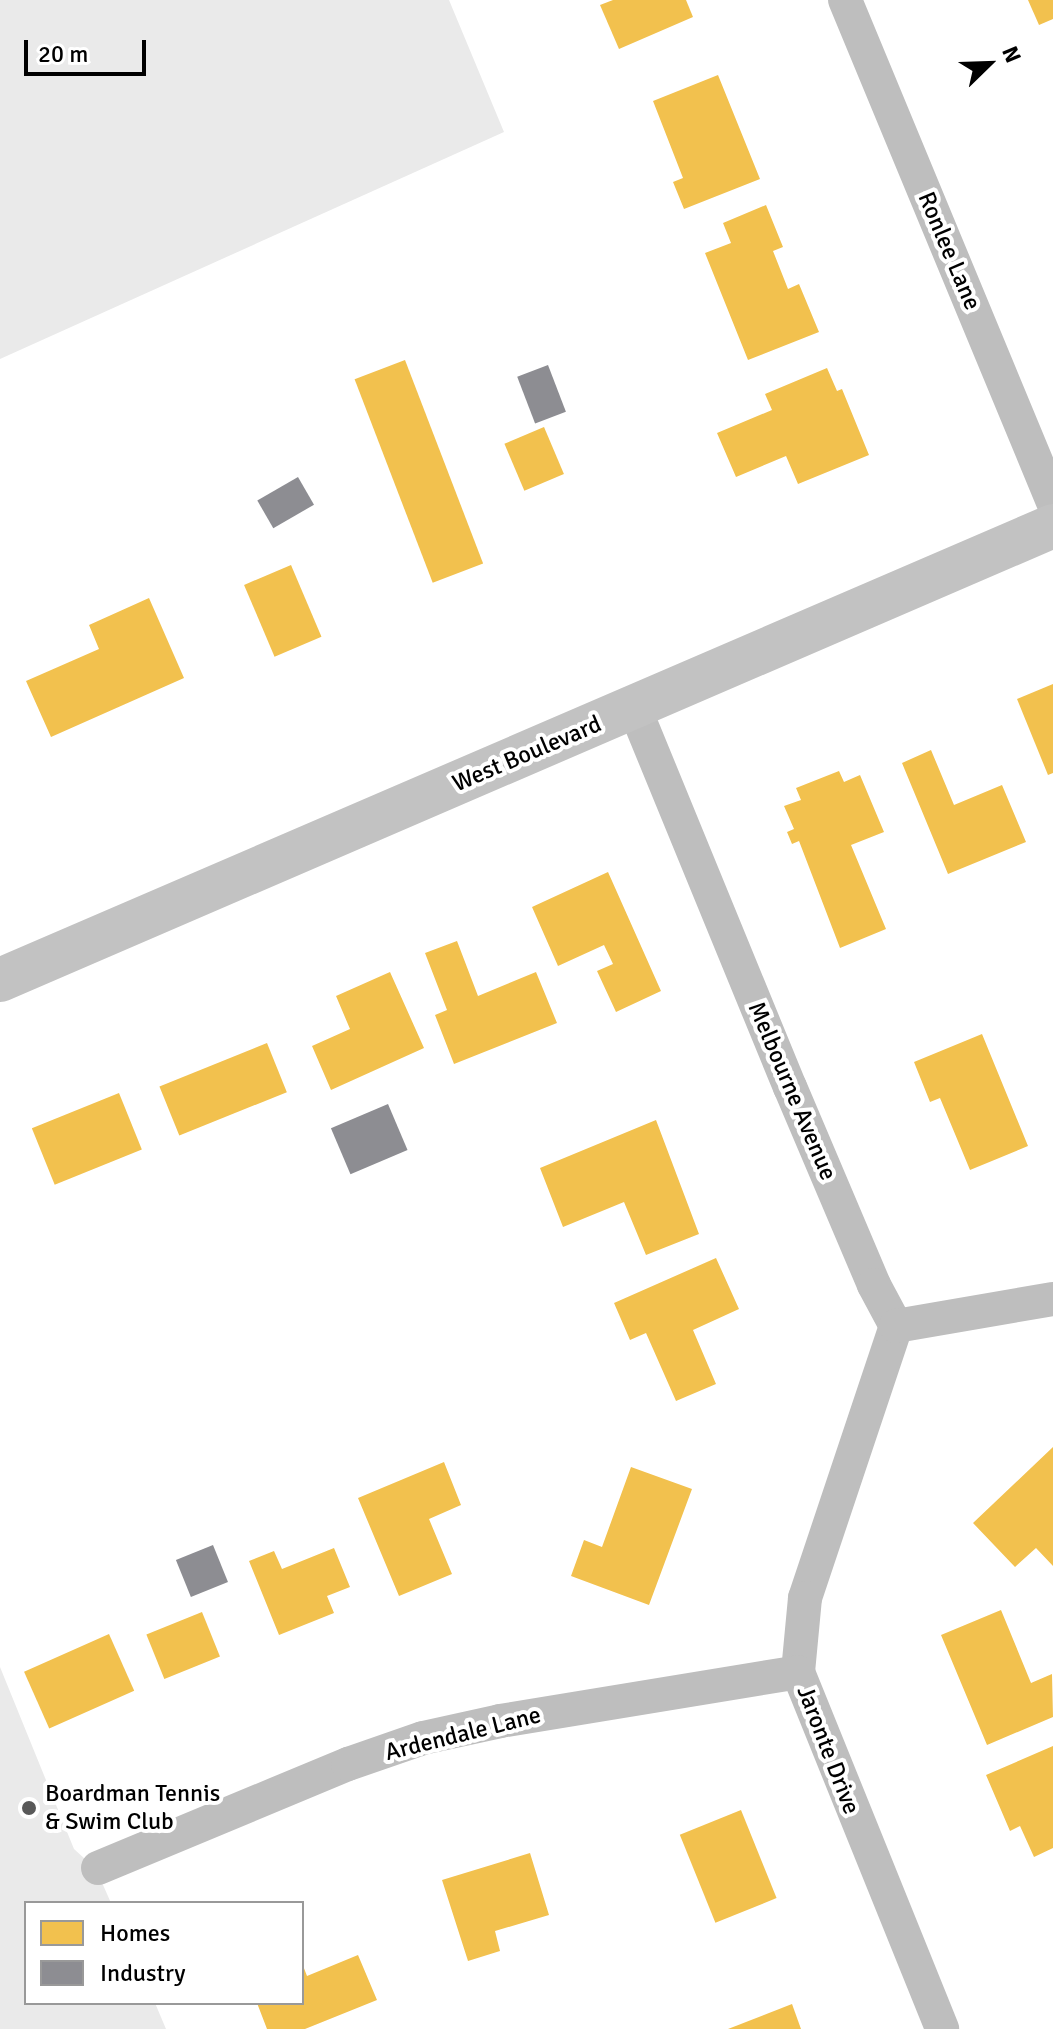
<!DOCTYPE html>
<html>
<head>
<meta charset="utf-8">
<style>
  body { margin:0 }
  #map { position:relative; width:1053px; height:2029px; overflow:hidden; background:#fff; font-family:Signika,sans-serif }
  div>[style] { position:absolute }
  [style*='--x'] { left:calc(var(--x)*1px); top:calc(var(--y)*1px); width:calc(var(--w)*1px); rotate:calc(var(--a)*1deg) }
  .green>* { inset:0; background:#eaeaea }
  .homes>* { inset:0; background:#f2c14e; transform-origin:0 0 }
  .industry>* { inset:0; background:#8d8d92; transform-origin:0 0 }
  .street>* { height:34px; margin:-17px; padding:0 17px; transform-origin:17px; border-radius:17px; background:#bebebe }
  .secondary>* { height:44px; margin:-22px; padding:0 22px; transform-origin:22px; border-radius:22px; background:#c2c2c2 }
  .dots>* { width:22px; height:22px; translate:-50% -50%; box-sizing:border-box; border:4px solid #fff; border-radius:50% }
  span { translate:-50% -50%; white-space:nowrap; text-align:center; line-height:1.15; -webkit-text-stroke:8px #fff; paint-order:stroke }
  .street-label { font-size:24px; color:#000 }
  .poi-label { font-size:24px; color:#000 }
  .left { translate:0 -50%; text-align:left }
  .legend { position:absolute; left:24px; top:1901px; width:280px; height:104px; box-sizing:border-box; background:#fff; border:2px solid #999; margin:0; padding:10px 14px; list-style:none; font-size:24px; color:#000 }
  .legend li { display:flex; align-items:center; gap:16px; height:40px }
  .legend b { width:40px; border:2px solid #999 }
  .north { position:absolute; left:949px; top:24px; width:80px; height:80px; -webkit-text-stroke:6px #fff; paint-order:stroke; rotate:67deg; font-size:22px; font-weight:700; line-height:32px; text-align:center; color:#000 }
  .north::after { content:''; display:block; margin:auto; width:28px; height:36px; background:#000; clip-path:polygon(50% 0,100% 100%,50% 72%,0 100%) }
  .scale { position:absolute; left:24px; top:40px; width:122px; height:36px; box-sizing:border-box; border:4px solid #000; border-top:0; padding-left:10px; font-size:24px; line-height:28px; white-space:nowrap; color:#000; -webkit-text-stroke:6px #fff; paint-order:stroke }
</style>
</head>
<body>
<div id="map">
  <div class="green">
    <i style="clip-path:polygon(0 0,449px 0,504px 132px,0 359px)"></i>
    <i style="clip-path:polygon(0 1667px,74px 1849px,96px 1869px,111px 1903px,26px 1903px,26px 2003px,155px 2003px,166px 2029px,0 2029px)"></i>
  </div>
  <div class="homes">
    <i style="clip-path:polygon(613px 0,686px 0,693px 17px,619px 49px,600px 5px)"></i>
    <i style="clip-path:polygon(1028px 0,1053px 0,1053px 19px,1039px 25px)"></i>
    <i style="clip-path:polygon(718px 75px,760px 179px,684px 209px,673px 182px,683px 178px,653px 101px)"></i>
    <i style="clip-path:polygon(766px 205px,783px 247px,773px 251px,788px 289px,799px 284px,819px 332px,748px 360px,705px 253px,731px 243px,723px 223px)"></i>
    <i style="left:405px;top:360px;width:218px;height:54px;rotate:69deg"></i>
    <i style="clip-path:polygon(827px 368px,837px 391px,842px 389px,869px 455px,798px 484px,786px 456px,736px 477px,717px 433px,772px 410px,765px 394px)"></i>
    <i style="left:544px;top:427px;width:51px;height:43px;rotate:67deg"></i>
    <i style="left:291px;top:565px;width:78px;height:51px;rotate:67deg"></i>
    <i style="clip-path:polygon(149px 598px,184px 678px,51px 737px,26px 681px,99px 649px,89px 625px)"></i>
    <i style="clip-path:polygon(1053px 684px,1053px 773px,1048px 775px,1017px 699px)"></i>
    <i style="clip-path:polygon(931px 750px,954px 805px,1002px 785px,1026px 842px,948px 874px,902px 763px)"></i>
    <i style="clip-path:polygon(839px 771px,844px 782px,860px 775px,884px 832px,851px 845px,886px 929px,840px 948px,799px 841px,792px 844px,787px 832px,794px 829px,784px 806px,801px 800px,796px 788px)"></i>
    <i style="clip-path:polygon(608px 872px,661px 991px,616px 1012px,597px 971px,613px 964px,604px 945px,558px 966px,532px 907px)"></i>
    <i style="clip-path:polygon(457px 941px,478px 996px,536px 972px,557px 1023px,454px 1064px,435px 1015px,447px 1010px,425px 953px)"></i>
    <i style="clip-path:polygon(390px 972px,424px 1048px,331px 1090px,312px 1046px,350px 1029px,336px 996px)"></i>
    <i style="clip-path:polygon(982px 1034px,1028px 1146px,970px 1170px,940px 1098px,930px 1102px,914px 1062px)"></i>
    <i style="left:267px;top:1043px;width:53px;height:116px;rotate:68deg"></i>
    <i style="left:119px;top:1093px;width:61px;height:94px;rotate:68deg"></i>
    <i style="clip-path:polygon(656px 1120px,699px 1234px,646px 1255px,624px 1202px,563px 1227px,540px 1168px)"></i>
    <i style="clip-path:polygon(716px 1258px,739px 1309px,693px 1330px,716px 1384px,676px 1401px,646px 1333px,630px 1340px,614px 1303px)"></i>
    <i style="clip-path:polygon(1053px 1447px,1053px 1566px,1036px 1548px,1015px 1567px,973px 1523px)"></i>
    <i style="clip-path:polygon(444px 1462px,461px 1505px,429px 1519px,452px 1574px,399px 1596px,358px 1498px)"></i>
    <i style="clip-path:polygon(631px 1467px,692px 1489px,649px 1605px,571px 1576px,584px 1540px,602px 1547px)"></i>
    <i style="clip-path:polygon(334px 1548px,350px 1587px,327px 1596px,334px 1613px,279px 1635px,249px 1561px,274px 1551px,282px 1569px)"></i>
    <i style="clip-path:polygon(1001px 1610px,1031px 1683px,1052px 1674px,1053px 1717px,987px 1745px,941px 1635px)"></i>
    <i style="left:202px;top:1612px;width:48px;height:60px;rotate:68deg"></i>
    <i style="left:109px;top:1634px;width:62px;height:93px;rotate:66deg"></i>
    <i style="clip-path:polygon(1053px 1746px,1053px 1848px,1034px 1857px,1020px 1826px,1010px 1831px,986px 1775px)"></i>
    <i style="left:741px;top:1810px;width:95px;height:66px;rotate:68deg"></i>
    <i style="clip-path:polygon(530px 1853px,549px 1915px,495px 1931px,500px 1951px,468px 1961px,442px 1880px)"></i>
    <i style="clip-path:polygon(358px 1955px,377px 2000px,305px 2029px,267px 2029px,257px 2003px,302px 2003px,302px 1963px,307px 1976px)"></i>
    <i style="clip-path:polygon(792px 2004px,801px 2029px,728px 2029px)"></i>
  </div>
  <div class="industry">
    <i style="left:548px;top:365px;width:50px;height:33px;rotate:69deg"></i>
    <i style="left:298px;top:477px;width:32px;height:47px;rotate:60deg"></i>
    <i style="left:388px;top:1104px;width:50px;height:62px;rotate:67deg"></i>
    <i style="left:213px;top:1545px;width:40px;height:40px;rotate:68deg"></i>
  </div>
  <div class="street">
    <i style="--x:845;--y:0;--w:543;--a:67.49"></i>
    <i style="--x:634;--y:707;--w:411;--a:67.7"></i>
    <i style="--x:790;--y:1087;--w:215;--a:67"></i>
    <i style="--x:874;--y:1285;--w:47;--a:61.8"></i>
    <i style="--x:896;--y:1326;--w:287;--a:108.5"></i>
    <i style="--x:805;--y:1598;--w:74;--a:95.4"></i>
    <i style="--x:798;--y:1672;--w:385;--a:68"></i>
    <i style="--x:896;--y:1326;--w:159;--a:-9.8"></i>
    <i style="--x:98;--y:1868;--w:271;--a:-22.6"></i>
    <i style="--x:348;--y:1764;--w:79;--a:-19.1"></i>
    <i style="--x:423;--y:1738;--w:79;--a:-12.4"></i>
    <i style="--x:500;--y:1721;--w:302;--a:-9.3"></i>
  </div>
  <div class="secondary">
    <i style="--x:0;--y:980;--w:1147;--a:-23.32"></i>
  </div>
  <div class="dots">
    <i style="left:29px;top:1808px;background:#595959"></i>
  </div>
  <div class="street-label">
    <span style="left:949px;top:251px;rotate:67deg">Ronlee Lane</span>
    <span style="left:527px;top:754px;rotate:-23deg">West Boulevard</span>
    <span style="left:792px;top:1091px;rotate:67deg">Melbourne Avenue</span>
    <span style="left:463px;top:1734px;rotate:-14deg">Ardendale Lane</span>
    <span style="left:828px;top:1750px;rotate:69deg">Jaronte Drive</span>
  </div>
  <div class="poi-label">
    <span class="left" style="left:45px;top:1808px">Boardman Tennis<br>&amp; Swim Club</span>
  </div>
  <ul class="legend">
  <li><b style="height:22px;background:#f2c14e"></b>Homes</li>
  <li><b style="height:22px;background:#8d8d92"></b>Industry</li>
  </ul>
  <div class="north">N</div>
  <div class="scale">20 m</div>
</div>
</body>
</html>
